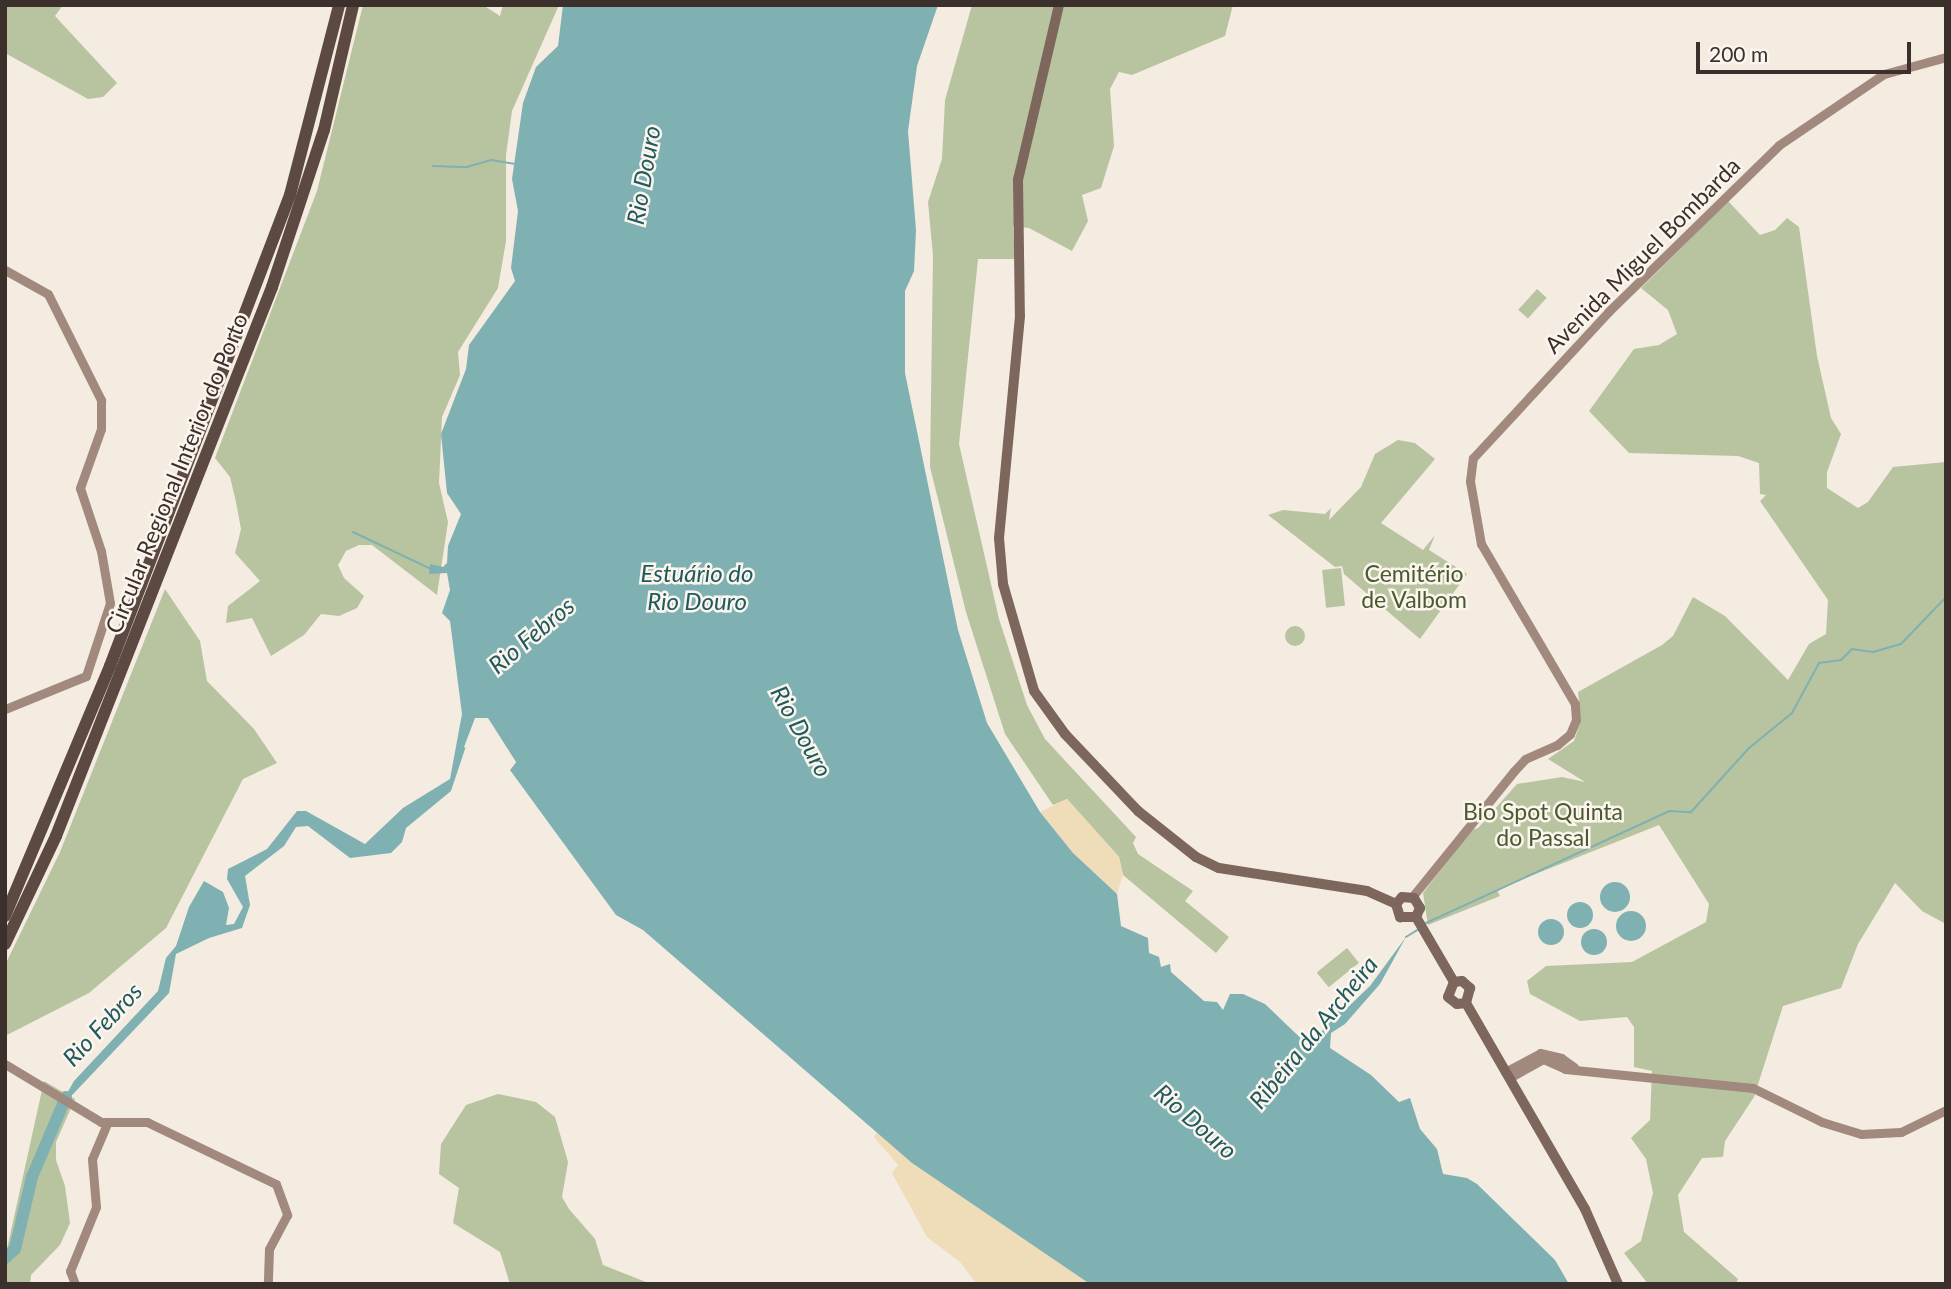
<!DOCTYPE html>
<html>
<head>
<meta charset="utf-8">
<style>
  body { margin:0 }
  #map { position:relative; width:1951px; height:1289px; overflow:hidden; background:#f4ebe1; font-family:Lato,sans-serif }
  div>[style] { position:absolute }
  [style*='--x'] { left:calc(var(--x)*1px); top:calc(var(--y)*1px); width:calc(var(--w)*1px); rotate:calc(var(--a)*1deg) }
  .green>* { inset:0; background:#b8c4a0; transform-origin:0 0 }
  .round { border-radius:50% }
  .sand>* { inset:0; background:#efdcb8 }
  .water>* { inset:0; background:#7fb0b2 }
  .pier>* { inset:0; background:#f4ebe1 }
  .stream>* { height:2px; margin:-1px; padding:0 1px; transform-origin:1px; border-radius:1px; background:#7fb0b2 }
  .river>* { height:12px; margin:-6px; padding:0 6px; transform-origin:6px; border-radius:6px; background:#7fb0b2 }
  .secondary>* { height:9px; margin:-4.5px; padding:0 4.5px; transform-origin:4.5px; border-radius:4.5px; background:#a18a7d }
  .primary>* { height:10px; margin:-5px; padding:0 5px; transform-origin:5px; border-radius:5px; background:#7d675c }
  .highway>* { height:12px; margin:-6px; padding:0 6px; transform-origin:6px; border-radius:6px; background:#5c4a42 }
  span { translate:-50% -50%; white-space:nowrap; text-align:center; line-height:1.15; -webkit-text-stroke:5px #fbf5ee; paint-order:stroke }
  .street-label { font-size:23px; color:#3b302b }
  .park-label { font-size:23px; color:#4a5a2e }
  .water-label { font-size:24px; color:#1f5a5e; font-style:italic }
  .frame { position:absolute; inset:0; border:7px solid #3b302b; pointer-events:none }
  .scale { position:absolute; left:1696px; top:42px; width:215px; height:32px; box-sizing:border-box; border:4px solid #3b302b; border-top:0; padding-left:9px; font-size:21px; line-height:24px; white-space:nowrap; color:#3b302b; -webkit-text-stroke:5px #fbf5ee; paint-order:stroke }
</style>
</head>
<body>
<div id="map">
  <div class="green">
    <i style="clip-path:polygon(5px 5px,63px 5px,55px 16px,117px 83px,103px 97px,88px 99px,5px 53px)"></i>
    <i style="clip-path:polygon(363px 5px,483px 5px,500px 16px,503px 5px,559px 5px,512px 111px,506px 155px,506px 241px,498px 288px,458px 352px,460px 375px,442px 417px,439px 483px,448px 522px,437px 595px,372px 545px,359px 545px,346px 551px,338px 565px,344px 578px,364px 596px,357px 608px,339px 616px,321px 614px,304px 635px,271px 656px,252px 618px,226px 623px,228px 606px,260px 581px,235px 553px,241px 529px,236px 502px,230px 477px,215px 458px,317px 191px)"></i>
    <i style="clip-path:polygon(972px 5px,1233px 5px,1225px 36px,1132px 75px,1119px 72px,1110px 89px,1114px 146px,1101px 188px,1082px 195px,1088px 221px,1072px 251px,1029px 228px,1013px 226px,1015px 259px,978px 259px,959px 444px,999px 619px,1027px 705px,1045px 739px,1136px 837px,1133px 843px,1138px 854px,1193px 891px,1185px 901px,1229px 937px,1216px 953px,1123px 875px,1119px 857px,1067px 799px,1053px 805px,1005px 734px,966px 612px,930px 467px,933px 256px,928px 202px,942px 159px,945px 100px)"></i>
    <i style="clip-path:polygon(1728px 201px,1760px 235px,1775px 230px,1787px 218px,1799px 227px,1817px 356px,1831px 418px,1841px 434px,1827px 472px,1827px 488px,1858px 508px,1868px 502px,1893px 467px,1946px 462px,1946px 924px,1922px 911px,1895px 883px,1858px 944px,1841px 988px,1783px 1006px,1754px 1097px,1725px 1141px,1723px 1157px,1702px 1158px,1678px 1195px,1684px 1232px,1738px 1279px,1736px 1284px,1648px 1284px,1624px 1253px,1641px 1241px,1653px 1193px,1646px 1159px,1631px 1138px,1650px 1120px,1652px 1071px,1634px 1067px,1634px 1027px,1627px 1017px,1580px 1021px,1530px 994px,1527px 981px,1546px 966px,1632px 962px,1706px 922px,1709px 904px,1659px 825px,1543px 871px,1497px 890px,1500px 896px,1428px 925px,1423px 893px,1471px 830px,1478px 828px,1517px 784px,1562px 777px,1585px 782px,1548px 759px,1574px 741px,1581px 721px,1578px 692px,1662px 645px,1673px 636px,1693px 597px,1725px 616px,1788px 680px,1809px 644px,1826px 634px,1828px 600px,1760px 501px,1766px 495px,1760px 494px,1759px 463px,1738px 456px,1629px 453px,1589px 411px,1634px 349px,1659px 345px,1677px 334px,1668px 310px,1641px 288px)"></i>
    <i style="left:1537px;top:289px;width:13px;height:28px;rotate:42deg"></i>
    <i style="clip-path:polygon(1398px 440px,1415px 443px,1435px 459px,1381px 523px,1423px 550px,1435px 535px,1429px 550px,1467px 574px,1420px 639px,1344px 574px,1342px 566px,1335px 567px,1268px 515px,1283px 510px,1325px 514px,1331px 508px,1329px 520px,1361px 487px,1375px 454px)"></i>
    <i style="left:1341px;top:568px;width:38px;height:19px;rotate:84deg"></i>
    <i style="clip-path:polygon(165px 589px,200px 641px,207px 681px,254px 729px,277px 763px,243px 779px,166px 928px,89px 993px,5px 1036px,5px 965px,60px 852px)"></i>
    <i class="round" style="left:1285px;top:626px;width:20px;height:20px"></i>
    <i style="left:1347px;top:948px;width:19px;height:39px;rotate:51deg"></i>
    <i style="clip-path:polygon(44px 1081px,75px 1099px,56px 1142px,56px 1160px,65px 1186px,70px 1223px,60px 1245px,31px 1275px,30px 1284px,5px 1284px,5px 1258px)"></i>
    <i style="clip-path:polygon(498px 1094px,536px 1102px,555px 1117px,568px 1162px,562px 1197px,569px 1209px,595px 1239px,603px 1265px,651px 1284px,510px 1284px,500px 1252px,453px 1223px,459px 1188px,439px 1174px,441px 1144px,466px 1105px)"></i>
  </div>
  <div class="sand">
    <i style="clip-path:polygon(1067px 799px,1119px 857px,1123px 875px,1117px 894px,1073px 853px,1040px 812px)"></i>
    <i style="clip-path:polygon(877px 1132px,912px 1163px,1090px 1284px,977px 1284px,960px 1262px,927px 1237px,892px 1173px,898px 1165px,874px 1137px)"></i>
  </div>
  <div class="water">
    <i style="clip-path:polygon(563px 5px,938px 5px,917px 66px,908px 131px,916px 230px,914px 271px,905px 291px,905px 373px,958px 630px,987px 723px,1040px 812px,1073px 853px,1117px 894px,1121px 926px,1148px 938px,1149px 953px,1159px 957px,1161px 967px,1170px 964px,1171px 972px,1204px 1001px,1217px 1002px,1223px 1010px,1230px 994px,1243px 994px,1265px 1004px,1312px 1049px,1333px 1012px,1349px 1006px,1370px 986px,1406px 937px,1380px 984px,1345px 1024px,1331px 1033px,1330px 1048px,1371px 1075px,1399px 1102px,1410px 1098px,1420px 1129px,1437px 1149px,1443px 1174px,1467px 1178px,1477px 1184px,1555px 1260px,1569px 1284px,1090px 1284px,912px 1163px,643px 930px,616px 915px,510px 770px,516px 762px,485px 719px,475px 719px,451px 791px,406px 828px,402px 842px,391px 853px,350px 858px,308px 826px,296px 827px,284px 846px,245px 876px,250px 905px,242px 928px,209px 938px,176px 954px,169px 993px,57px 1111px,74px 1081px,158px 991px,166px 958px,176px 946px,189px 907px,204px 881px,223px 892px,229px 908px,226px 925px,234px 924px,243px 907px,227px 879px,228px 869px,267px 849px,297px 811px,306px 811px,365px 844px,403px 808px,450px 779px,462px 714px,450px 621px,442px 613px,450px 590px,447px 573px,429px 574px,430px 564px,443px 567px,447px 563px,448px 546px,461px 514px,447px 493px,441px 434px,466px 369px,469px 345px,515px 281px,511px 268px,518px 211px,512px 179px,523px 103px,536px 67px,558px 46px)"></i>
    <i class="round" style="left:1600px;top:882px;width:30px;height:30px"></i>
    <i class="round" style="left:1567px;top:902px;width:26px;height:26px"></i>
    <i class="round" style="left:1616px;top:911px;width:30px;height:30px"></i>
    <i class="round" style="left:1538px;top:919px;width:26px;height:26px"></i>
    <i class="round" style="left:1581px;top:929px;width:26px;height:26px"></i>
  </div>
  <div class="pier">
    <i style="clip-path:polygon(475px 718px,488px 718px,516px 762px,510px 770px,512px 763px,486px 722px,477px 722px,467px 749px,464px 747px)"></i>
  </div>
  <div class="stream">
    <i style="--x:433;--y:166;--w:34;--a:2"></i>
    <i style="--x:467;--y:167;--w:26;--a:-16"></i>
    <i style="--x:492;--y:160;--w:22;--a:10"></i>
    <i style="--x:353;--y:532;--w:86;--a:25.4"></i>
    <i style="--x:1426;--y:923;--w:268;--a:-24.7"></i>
    <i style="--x:1669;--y:811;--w:22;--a:3"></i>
    <i style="--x:1691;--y:812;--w:86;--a:-47.8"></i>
    <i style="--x:1749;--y:748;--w:55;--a:-39.1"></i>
    <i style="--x:1792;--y:713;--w:57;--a:-61.6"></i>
    <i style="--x:1819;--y:663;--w:22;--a:-8"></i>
    <i style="--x:1841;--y:660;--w:16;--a:-45"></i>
    <i style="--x:1852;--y:649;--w:21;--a:8"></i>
    <i style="--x:1873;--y:652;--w:29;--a:-16"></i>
    <i style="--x:1901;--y:644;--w:65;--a:-46.2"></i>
    <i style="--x:1406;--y:937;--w:15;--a:-32"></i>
  </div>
  <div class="river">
    <i style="--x:5;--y:1258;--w:13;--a:-42"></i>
    <i style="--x:15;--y:1249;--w:74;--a:-76.7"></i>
    <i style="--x:32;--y:1177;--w:87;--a:-67"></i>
  </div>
  <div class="secondary">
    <i style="--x:5;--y:270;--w:49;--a:29.2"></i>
    <i style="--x:48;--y:294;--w:119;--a:63.4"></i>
    <i style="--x:101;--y:400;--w:29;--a:90"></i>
    <i style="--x:101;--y:429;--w:63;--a:109.6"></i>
    <i style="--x:80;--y:488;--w:66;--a:71.6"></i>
    <i style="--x:101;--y:551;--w:53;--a:80.2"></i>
    <i style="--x:110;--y:603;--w:77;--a:108.2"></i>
    <i style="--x:86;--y:676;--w:87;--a:157.8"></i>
    <i style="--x:1412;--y:897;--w:162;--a:-51"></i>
    <i style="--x:1514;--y:771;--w:16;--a:-47"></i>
    <i style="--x:1525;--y:759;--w:35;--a:-24"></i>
    <i style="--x:1557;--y:745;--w:17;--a:-40"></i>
    <i style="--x:1570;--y:734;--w:15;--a:-67"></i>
    <i style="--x:1576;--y:720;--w:16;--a:-94"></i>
    <i style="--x:1575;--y:704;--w:186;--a:-120.4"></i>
    <i style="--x:1481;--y:544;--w:64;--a:-99.9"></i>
    <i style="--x:1470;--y:481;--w:23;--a:-83"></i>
    <i style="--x:1473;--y:458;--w:199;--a:-47.2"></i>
    <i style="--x:1608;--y:312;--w:239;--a:-44.3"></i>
    <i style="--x:1779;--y:145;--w:127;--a:-34.1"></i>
    <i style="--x:1884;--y:74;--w:64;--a:-15.3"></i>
    <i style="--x:5;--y:1064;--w:112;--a:31.1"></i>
    <i style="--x:101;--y:1122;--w:46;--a:0"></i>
    <i style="--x:147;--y:1122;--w:143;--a:25.7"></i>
    <i style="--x:276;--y:1184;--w:33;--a:70"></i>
    <i style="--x:287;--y:1215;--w:38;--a:118"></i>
    <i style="--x:269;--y:1249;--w:35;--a:92"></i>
    <i style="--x:1505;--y:1072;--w:40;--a:-28"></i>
    <i style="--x:1540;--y:1053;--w:22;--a:13"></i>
    <i style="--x:1561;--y:1058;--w:16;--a:35"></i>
    <i style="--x:1509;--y:1078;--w:39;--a:-29"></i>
    <i style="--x:1543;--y:1059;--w:24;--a:24"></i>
    <i style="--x:1565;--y:1069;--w:189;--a:5.8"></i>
    <i style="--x:1753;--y:1088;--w:77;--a:26.2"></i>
    <i style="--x:1822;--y:1122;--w:41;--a:17.1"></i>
    <i style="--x:1861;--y:1134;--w:40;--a:-2.9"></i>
    <i style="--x:1901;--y:1132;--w:50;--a:-26.1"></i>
    <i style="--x:75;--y:1284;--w:14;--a:-111"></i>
    <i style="--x:70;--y:1271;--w:69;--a:-67.9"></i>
    <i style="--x:96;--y:1207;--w:48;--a:-94.8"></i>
    <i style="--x:92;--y:1159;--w:38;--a:-67"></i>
  </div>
  <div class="primary">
    <i style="--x:1059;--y:5;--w:180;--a:103.2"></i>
    <i style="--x:1018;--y:180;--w:136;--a:89.2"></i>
    <i style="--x:1020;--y:316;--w:223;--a:95.4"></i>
    <i style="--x:999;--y:538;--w:46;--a:85"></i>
    <i style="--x:1003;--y:584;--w:111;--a:73.8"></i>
    <i style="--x:1034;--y:691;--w:53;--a:54.2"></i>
    <i style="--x:1065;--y:734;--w:106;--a:46.5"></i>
    <i style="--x:1138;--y:811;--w:74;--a:38.4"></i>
    <i style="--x:1196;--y:857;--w:25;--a:26"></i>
    <i style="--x:1219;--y:868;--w:150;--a:8.8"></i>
    <i style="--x:1367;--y:891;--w:32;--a:24"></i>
    <i style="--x:1396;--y:904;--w:9;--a:-49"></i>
    <i style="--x:1402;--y:897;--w:12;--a:5"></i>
    <i style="--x:1414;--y:898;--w:12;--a:59"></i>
    <i style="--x:1420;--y:908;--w:10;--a:114"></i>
    <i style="--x:1396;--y:904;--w:14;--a:73"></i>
    <i style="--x:1400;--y:917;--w:16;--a:0"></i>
    <i style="--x:1416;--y:917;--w:75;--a:59.7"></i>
    <i style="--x:1454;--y:982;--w:16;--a:112"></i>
    <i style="--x:1448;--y:997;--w:11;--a:38"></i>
    <i style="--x:1457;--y:1004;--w:9;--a:-6"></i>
    <i style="--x:1454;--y:982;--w:8;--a:-7"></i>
    <i style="--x:1462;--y:981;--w:11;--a:41"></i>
    <i style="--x:1470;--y:988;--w:16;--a:105"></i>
    <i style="--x:1466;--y:1003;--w:238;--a:60"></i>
    <i style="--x:1585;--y:1209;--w:82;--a:66.3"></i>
  </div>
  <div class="highway">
    <i style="--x:5;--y:916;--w:271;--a:-67.2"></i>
    <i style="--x:110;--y:666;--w:504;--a:-69.08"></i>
    <i style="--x:290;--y:195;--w:196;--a:-75.5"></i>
    <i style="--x:5;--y:944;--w:119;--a:-64.7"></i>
    <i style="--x:56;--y:836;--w:590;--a:-68.52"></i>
    <i style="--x:272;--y:287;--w:165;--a:-71.7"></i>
    <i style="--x:324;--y:130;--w:128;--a:-76.9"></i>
  </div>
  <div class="street-label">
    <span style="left:1642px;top:255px;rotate:-45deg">Avenida Miguel Bombarda</span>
    <span style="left:176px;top:473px;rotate:-68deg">Circular Regional Interior do Porto</span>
  </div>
  <div class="park-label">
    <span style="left:1414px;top:586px">Cemitério<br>de Valbom</span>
    <span style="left:1543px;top:824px">Bio Spot Quinta<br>do Passal</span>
  </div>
  <div class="water-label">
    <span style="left:643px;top:175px;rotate:-80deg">Rio Douro</span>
    <span style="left:697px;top:587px">Estuário do<br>Rio Douro</span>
    <span style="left:531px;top:635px;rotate:-40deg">Rio Febros</span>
    <span style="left:802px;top:731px;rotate:61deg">Rio Douro</span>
    <span style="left:102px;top:1024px;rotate:-47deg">Rio Febros</span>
    <span style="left:1313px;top:1032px;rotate:-51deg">Ribeira da Archeira</span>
    <span style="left:1196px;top:1121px;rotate:41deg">Rio Douro</span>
  </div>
  <div class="frame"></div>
  <div class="scale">200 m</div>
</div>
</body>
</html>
